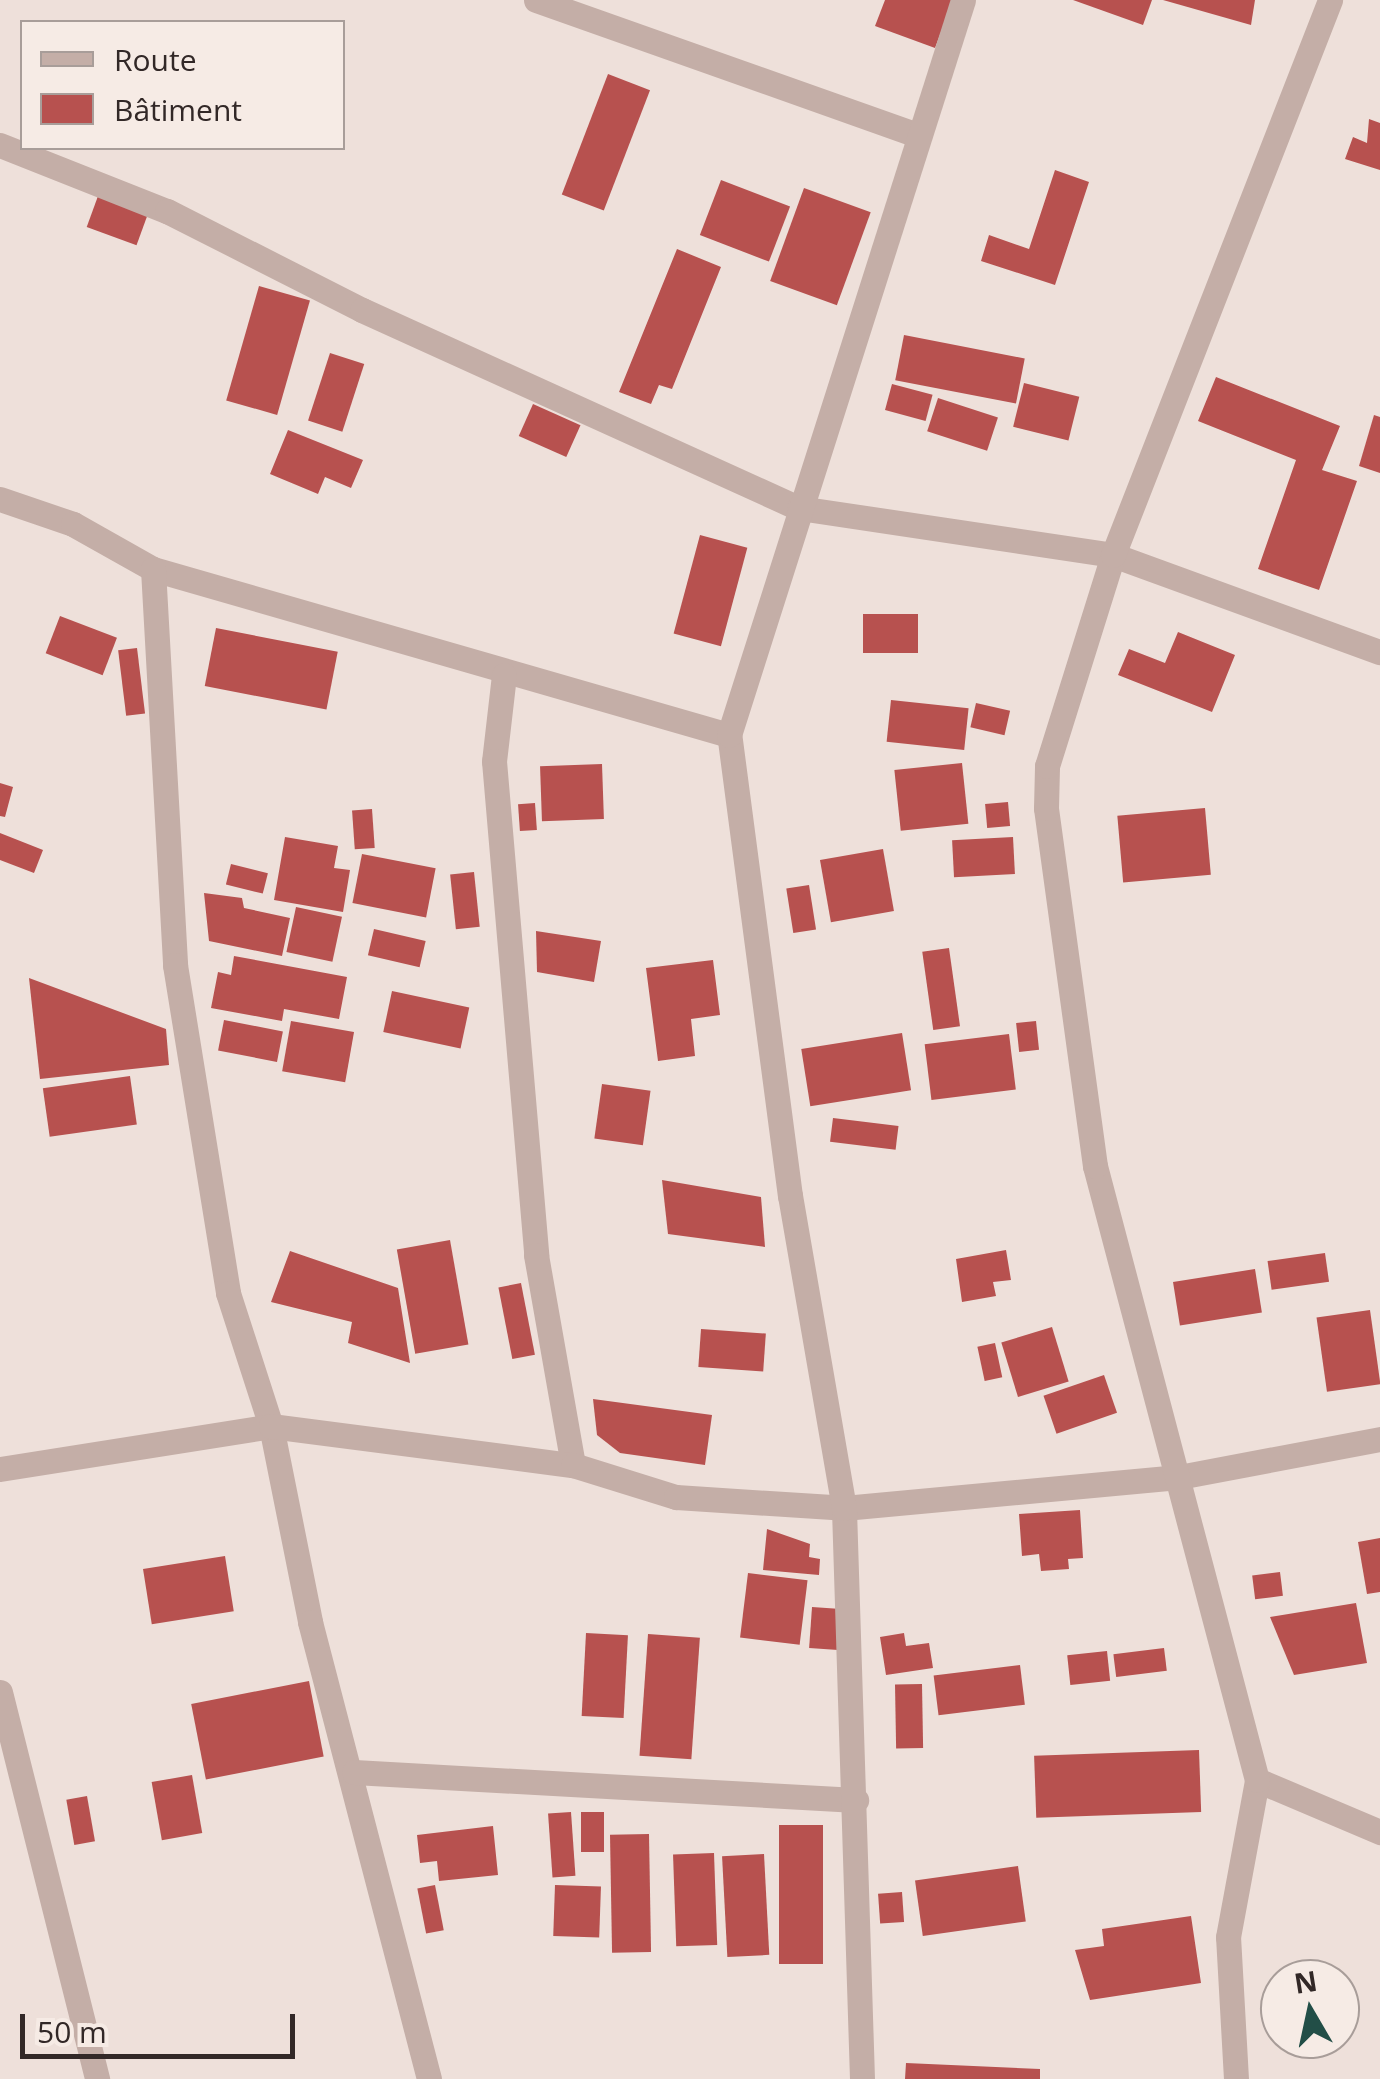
<!DOCTYPE html>
<html>
<head>
<meta charset="utf-8">
<style>
  body { margin:0 }
  #map { position:relative; width:1380px; height:2079px; overflow:hidden; background:#eee0da; font-family:"Open Sans",sans-serif }
  div>[style] { position:absolute }
  [style*='--x'] { left:calc(var(--x)*1px); top:calc(var(--y)*1px); width:calc(var(--w)*1px); rotate:calc(var(--a)*1deg) }
  .building>* { inset:0; background:#b7514f; transform-origin:0 0 }
  .street>* { height:25px; margin:-12.5px; padding:0 12.5px; transform-origin:12.5px; border-radius:12.5px; background:#c4aea7 }
  span { translate:-50% -50%; white-space:nowrap; text-align:center; line-height:1.15; -webkit-text-stroke:10px #f6ebe5; paint-order:stroke }
  .legend { position:absolute; left:20px; top:20px; width:325px; height:130px; box-sizing:border-box; background:#f6ebe5; border:2px solid #a89d99; margin:0; padding:12px 18px; list-style:none; font-size:30px; color:#322827 }
  .legend li { display:flex; align-items:center; gap:20px; height:50px }
  .legend b { width:50px; border:2px solid #a89d99 }
  .north { position:absolute; left:1260px; top:1959px; width:100px; height:100px; box-sizing:border-box; background:#f6ebe5; border:2px solid #a89d99; border-radius:50%; rotate:351deg; font-size:28px; font-weight:700; line-height:40px; text-align:center; color:#322827 }
  .north::after { content:''; display:block; margin:auto; width:35px; height:45px; background:#224e47; clip-path:polygon(50% 0,100% 100%,50% 72%,0 100%) }
  .scale { position:absolute; left:20px; top:2014px; width:275px; height:45px; box-sizing:border-box; border:5px solid #322827; border-top:0; padding-left:12px; font-size:30px; line-height:35px; white-space:nowrap; color:#322827; -webkit-text-stroke:8px #f6ebe5; paint-order:stroke }
</style>
</head>
<body>
<div id="map">
  <div class="building">
    <i style="clip-path:polygon(885px 0,953px 0,935px 48px,875px 26px)"></i>
    <i style="clip-path:polygon(1073px 0,1152px 0,1143px 25px)"></i>
    <i style="clip-path:polygon(1163px 0,1255px 0,1251px 25px)"></i>
    <i style="left:608px;top:74px;width:45px;height:129px;rotate:21deg"></i>
    <i style="clip-path:polygon(1369px 119px,1380px 123px,1380px 170px,1345px 159px,1353px 137px,1367px 143px)"></i>
    <i style="clip-path:polygon(1055px 170px,1089px 182px,1055px 285px,981px 261px,989px 235px,1029px 249px)"></i>
    <i style="left:721px;top:180px;width:74px;height:59px;rotate:21deg"></i>
    <i style="left:804px;top:188px;width:71px;height:99px;rotate:20deg"></i>
    <i style="left:98px;top:196px;width:53px;height:33px;rotate:20deg"></i>
    <i style="clip-path:polygon(677px 249px,721px 267px,672px 389px,659px 385px,651px 404px,619px 392px)"></i>
    <i style="left:259px;top:286px;width:53px;height:119px;rotate:16deg"></i>
    <i style="left:904px;top:335px;width:123px;height:46px;rotate:11deg"></i>
    <i style="left:330px;top:353px;width:36px;height:71px;rotate:18deg"></i>
    <i style="clip-path:polygon(1216px 377px,1340px 426px,1322px 470px,1357px 481px,1319px 590px,1258px 569px,1296px 460px,1198px 421px)"></i>
    <i style="left:1024px;top:383px;width:57px;height:45px;rotate:14deg"></i>
    <i style="left:892px;top:384px;width:42px;height:27px;rotate:15deg"></i>
    <i style="left:938px;top:398px;width:63px;height:35px;rotate:18deg"></i>
    <i style="left:533px;top:404px;width:52px;height:35px;rotate:24deg"></i>
    <i style="clip-path:polygon(1374px 415px,1380px 417px,1380px 473px,1359px 466px)"></i>
    <i style="clip-path:polygon(288px 430px,363px 460px,351px 488px,325px 477px,318px 494px,270px 474px)"></i>
    <i style="left:700px;top:535px;width:49px;height:102px;rotate:15deg"></i>
    <i style="left:918px;top:614px;width:39px;height:55px;rotate:90deg"></i>
    <i style="left:60px;top:616px;width:61px;height:40px;rotate:21deg"></i>
    <i style="left:216px;top:628px;width:124px;height:59px;rotate:11deg"></i>
    <i style="clip-path:polygon(1178px 632px,1235px 655px,1212px 712px,1118px 675px,1129px 649px,1165px 663px)"></i>
    <i style="left:137px;top:648px;width:66px;height:19px;rotate:83deg"></i>
    <i style="left:891px;top:700px;width:78px;height:42px;rotate:6deg"></i>
    <i style="left:976px;top:703px;width:35px;height:25px;rotate:13deg"></i>
    <i style="left:962px;top:763px;width:61px;height:68px;rotate:84deg"></i>
    <i style="left:602px;top:764px;width:55px;height:62px;rotate:88deg"></i>
    <i style="clip-path:polygon(0 783px,13px 787px,5px 817px,0 816px)"></i>
    <i style="left:1008px;top:802px;width:24px;height:23px;rotate:85deg"></i>
    <i style="left:535px;top:803px;width:27px;height:17px;rotate:86deg"></i>
    <i style="left:1205px;top:808px;width:67px;height:88px;rotate:85deg"></i>
    <i style="left:372px;top:809px;width:39px;height:20px;rotate:86deg"></i>
    <i style="clip-path:polygon(0 833px,43px 850px,34px 873px,0 860px)"></i>
    <i style="clip-path:polygon(285px 837px,338px 846px,334px 868px,350px 870px,343px 912px,274px 900px)"></i>
    <i style="left:1013px;top:837px;width:37px;height:61px;rotate:87deg"></i>
    <i style="left:883px;top:849px;width:63px;height:64px;rotate:80deg"></i>
    <i style="left:362px;top:854px;width:75px;height:50px;rotate:11deg"></i>
    <i style="left:231px;top:864px;width:38px;height:21px;rotate:14deg"></i>
    <i style="left:474px;top:872px;width:55px;height:24px;rotate:84deg"></i>
    <i style="left:809px;top:885px;width:45px;height:23px;rotate:81deg"></i>
    <i style="clip-path:polygon(204px 893px,242px 898px,244px 908px,290px 918px,282px 956px,209px 941px)"></i>
    <i style="left:296px;top:907px;width:47px;height:46px;rotate:12deg"></i>
    <i style="left:374px;top:929px;width:53px;height:27px;rotate:13deg"></i>
    <i style="clip-path:polygon(536px 931px,601px 941px,594px 982px,537px 972px)"></i>
    <i style="left:949px;top:948px;width:79px;height:27px;rotate:82deg"></i>
    <i style="clip-path:polygon(234px 956px,347px 977px,339px 1019px,284px 1009px,282px 1021px,211px 1008px,218px 972px,231px 975px)"></i>
    <i style="clip-path:polygon(713px 960px,720px 1015px,691px 1019px,695px 1056px,658px 1061px,646px 968px)"></i>
    <i style="clip-path:polygon(29px 978px,166px 1029px,169px 1065px,40px 1079px)"></i>
    <i style="left:392px;top:991px;width:79px;height:42px;rotate:12deg"></i>
    <i style="left:224px;top:1020px;width:60px;height:31px;rotate:11deg"></i>
    <i style="left:291px;top:1021px;width:64px;height:51px;rotate:10deg"></i>
    <i style="left:1036px;top:1021px;width:29px;height:20px;rotate:84deg"></i>
    <i style="left:902px;top:1033px;width:58px;height:102px;rotate:81deg"></i>
    <i style="left:1009px;top:1034px;width:56px;height:85px;rotate:83deg"></i>
    <i style="left:130px;top:1076px;width:49px;height:88px;rotate:82deg"></i>
    <i style="left:602px;top:1084px;width:49px;height:55px;rotate:8deg"></i>
    <i style="left:833px;top:1118px;width:66px;height:24px;rotate:7deg"></i>
    <i style="clip-path:polygon(662px 1180px,761px 1197px,765px 1247px,668px 1234px)"></i>
    <i style="left:450px;top:1240px;width:106px;height:54px;rotate:80deg"></i>
    <i style="clip-path:polygon(1006px 1250px,1011px 1280px,993px 1282px,996px 1296px,962px 1302px,956px 1259px)"></i>
    <i style="clip-path:polygon(290px 1251px,398px 1288px,410px 1363px,348px 1343px,352px 1322px,271px 1302px)"></i>
    <i style="left:1325px;top:1253px;width:29px;height:58px;rotate:82deg"></i>
    <i style="left:1255px;top:1269px;width:44px;height:83px;rotate:81deg"></i>
    <i style="left:521px;top:1283px;width:73px;height:23px;rotate:79deg"></i>
    <i style="left:1370px;top:1310px;width:75px;height:54px;rotate:82deg"></i>
    <i style="left:1052px;top:1327px;width:57px;height:53px;rotate:73deg"></i>
    <i style="left:701px;top:1329px;width:65px;height:38px;rotate:4deg"></i>
    <i style="left:995px;top:1343px;width:35px;height:18px;rotate:78deg"></i>
    <i style="left:1104px;top:1375px;width:40px;height:64px;rotate:71deg"></i>
    <i style="clip-path:polygon(593px 1399px,712px 1415px,705px 1465px,620px 1453px,597px 1435px)"></i>
    <i style="clip-path:polygon(1080px 1510px,1083px 1558px,1068px 1559px,1069px 1569px,1041px 1571px,1039px 1554px,1022px 1556px,1019px 1514px)"></i>
    <i style="clip-path:polygon(767px 1529px,810px 1544px,809px 1557px,820px 1559px,819px 1575px,763px 1570px)"></i>
    <i style="clip-path:polygon(1380px 1538px,1380px 1592px,1367px 1594px,1358px 1542px)"></i>
    <i style="left:225px;top:1556px;width:56px;height:83px;rotate:81deg"></i>
    <i style="left:1280px;top:1572px;width:24px;height:28px;rotate:83deg"></i>
    <i style="left:748px;top:1573px;width:60px;height:65px;rotate:7deg"></i>
    <i style="clip-path:polygon(1356px 1603px,1367px 1663px,1294px 1675px,1270px 1617px)"></i>
    <i style="left:812px;top:1607px;width:29px;height:41px;rotate:4deg"></i>
    <i style="left:586px;top:1633px;width:42px;height:83px;rotate:3deg"></i>
    <i style="clip-path:polygon(904px 1633px,906px 1646px,929px 1643px,933px 1668px,886px 1675px,880px 1637px)"></i>
    <i style="left:648px;top:1634px;width:52px;height:122px;rotate:4deg"></i>
    <i style="left:1164px;top:1648px;width:23px;height:51px;rotate:83deg"></i>
    <i style="left:1107px;top:1651px;width:30px;height:40px;rotate:84deg"></i>
    <i style="left:1020px;top:1665px;width:40px;height:87px;rotate:83deg"></i>
    <i style="left:309px;top:1681px;width:77px;height:120px;rotate:79deg"></i>
    <i style="left:922px;top:1684px;width:64px;height:27px;rotate:89deg"></i>
    <i style="left:1199px;top:1750px;width:62px;height:165px;rotate:88deg"></i>
    <i style="left:192px;top:1775px;width:59px;height:41px;rotate:80deg"></i>
    <i style="left:87px;top:1796px;width:46px;height:21px;rotate:80deg"></i>
    <i style="left:571px;top:1812px;width:64px;height:23px;rotate:86deg"></i>
    <i style="left:581px;top:1812px;width:23px;height:40px"></i>
    <i style="left:779px;top:1825px;width:44px;height:139px"></i>
    <i style="clip-path:polygon(493px 1826px,498px 1875px,439px 1881px,437px 1861px,420px 1863px,417px 1835px)"></i>
    <i style="left:649px;top:1834px;width:118px;height:39px;rotate:89deg"></i>
    <i style="left:714px;top:1853px;width:92px;height:41px;rotate:88deg"></i>
    <i style="left:764px;top:1854px;width:101px;height:42px;rotate:87deg"></i>
    <i style="left:1018px;top:1866px;width:56px;height:104px;rotate:82deg"></i>
    <i style="left:435px;top:1885px;width:46px;height:18px;rotate:79deg"></i>
    <i style="left:555px;top:1885px;width:46px;height:51px;rotate:2deg"></i>
    <i style="left:902px;top:1892px;width:30px;height:24px;rotate:86deg"></i>
    <i style="clip-path:polygon(1191px 1916px,1201px 1983px,1090px 2000px,1075px 1950px,1104px 1946px,1102px 1929px)"></i>
    <i style="clip-path:polygon(906px 2063px,1040px 2069px,1040px 2079px,905px 2079px)"></i>
  </div>
  <div class="street">
    <i style="--x:536;--y:0;--w:404;--a:19.5"></i>
    <i style="--x:0;--y:145;--w:180;--a:21.6"></i>
    <i style="--x:167;--y:211;--w:219;--a:26.9"></i>
    <i style="--x:362;--y:310;--w:480;--a:24.4"></i>
    <i style="--x:799;--y:508;--w:317;--a:8.5"></i>
    <i style="--x:1113;--y:555;--w:284;--a:20"></i>
    <i style="--x:0;--y:499;--w:77;--a:18.9"></i>
    <i style="--x:73;--y:524;--w:92;--a:29.4"></i>
    <i style="--x:153;--y:569;--w:599;--a:16.08"></i>
    <i style="--x:153;--y:569;--w:397;--a:86.8"></i>
    <i style="--x:175;--y:965;--w:332;--a:80.8"></i>
    <i style="--x:228;--y:1293;--w:140;--a:72.1"></i>
    <i style="--x:271;--y:1426;--w:200;--a:78.7"></i>
    <i style="--x:310;--y:1622;--w:472;--a:75.4"></i>
    <i style="--x:504;--y:675;--w:87;--a:96.6"></i>
    <i style="--x:494;--y:761;--w:496;--a:85.1"></i>
    <i style="--x:536;--y:1255;--w:213;--a:80"></i>
    <i style="--x:0;--y:1469;--w:274;--a:-9"></i>
    <i style="--x:271;--y:1426;--w:305;--a:7.4"></i>
    <i style="--x:573;--y:1465;--w:108;--a:17.3"></i>
    <i style="--x:676;--y:1497;--w:168;--a:3.7"></i>
    <i style="--x:844;--y:1508;--w:336;--a:-5.3"></i>
    <i style="--x:1179;--y:1477;--w:205;--a:-10.7"></i>
    <i style="--x:0;--y:1692;--w:399;--a:75.9"></i>
    <i style="--x:354;--y:1772;--w:503;--a:3.19"></i>
    <i style="--x:1257;--y:1780;--w:134;--a:22.9"></i>
    <i style="--x:862;--y:2079;--w:571;--a:-91.81"></i>
    <i style="--x:844;--y:1508;--w:317;--a:-99.8"></i>
    <i style="--x:790;--y:1196;--w:465;--a:-97.5"></i>
    <i style="--x:729;--y:735;--w:771;--a:-72.34"></i>
    <i style="--x:1236;--y:2079;--w:142;--a:-93.2"></i>
    <i style="--x:1228;--y:1937;--w:160;--a:-79.5"></i>
    <i style="--x:1257;--y:1780;--w:635;--a:-104.78"></i>
    <i style="--x:1095;--y:1166;--w:361;--a:-97.8"></i>
    <i style="--x:1046;--y:808;--w:42;--a:-88.6"></i>
    <i style="--x:1047;--y:766;--w:221;--a:-72.6"></i>
    <i style="--x:1113;--y:555;--w:596;--a:-68.64"></i>
  </div>
  <ul class="legend">
  <li><b style="height:12px;background:#c4aea7"></b>Route</li>
  <li><b style="height:28px;background:#b7514f"></b>Bâtiment</li>
  </ul>
  <div class="north">N</div>
  <div class="scale">50 m</div>
</div>
</body>
</html>
